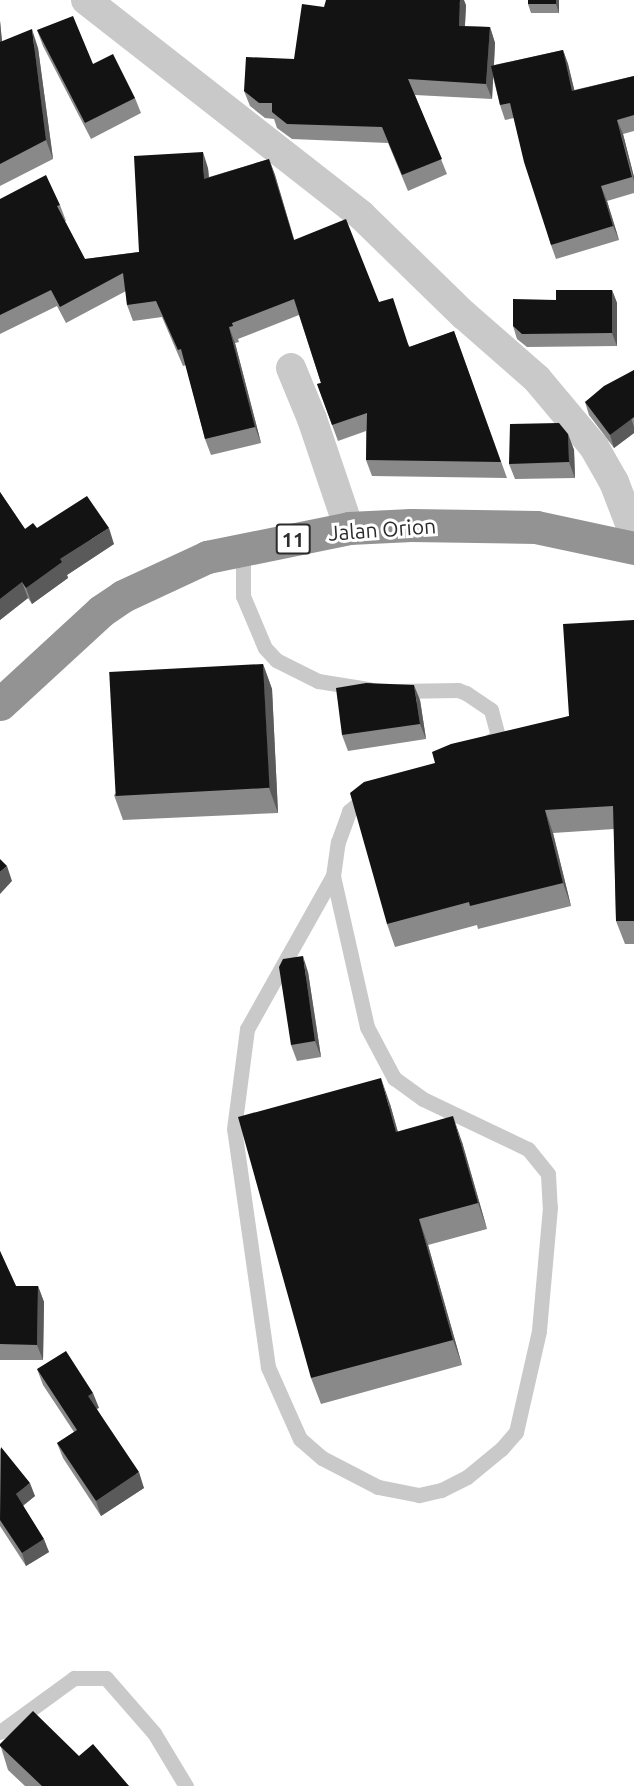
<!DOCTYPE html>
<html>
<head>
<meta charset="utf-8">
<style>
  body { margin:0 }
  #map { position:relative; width:634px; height:1786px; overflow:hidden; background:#fff; font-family:Ubuntu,sans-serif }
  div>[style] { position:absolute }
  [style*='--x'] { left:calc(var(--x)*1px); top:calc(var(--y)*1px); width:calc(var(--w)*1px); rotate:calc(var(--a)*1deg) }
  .lane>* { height:15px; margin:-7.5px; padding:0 7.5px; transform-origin:7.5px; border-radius:7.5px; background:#c9c9c9 }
  .street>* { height:30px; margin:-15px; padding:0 15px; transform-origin:15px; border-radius:15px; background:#c9c9c9 }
  .highway>* { height:33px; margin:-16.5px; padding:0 16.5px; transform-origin:16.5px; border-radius:16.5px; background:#939393 }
  .wall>* { inset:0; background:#898989 }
  .shaded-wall>* { inset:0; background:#5a5a5a; transform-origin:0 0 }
  .building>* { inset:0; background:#131313; transform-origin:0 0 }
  span { translate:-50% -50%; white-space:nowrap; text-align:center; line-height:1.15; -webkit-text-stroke:6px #fff; paint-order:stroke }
  .shield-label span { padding:2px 4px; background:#fff; border:2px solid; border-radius:4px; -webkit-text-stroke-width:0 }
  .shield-label { font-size:20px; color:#2c2c2c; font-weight:700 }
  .street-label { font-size:21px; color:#2c2c2c }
</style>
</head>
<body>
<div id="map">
  <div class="lane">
    <i style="--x:243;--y:548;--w:48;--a:90"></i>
    <i style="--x:243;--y:596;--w:56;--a:67.1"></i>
    <i style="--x:265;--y:648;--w:16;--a:47"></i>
    <i style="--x:276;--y:660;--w:47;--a:26.6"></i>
    <i style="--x:318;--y:681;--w:52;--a:8.9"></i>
    <i style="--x:396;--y:691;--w:62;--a:-0.9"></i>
    <i style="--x:458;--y:690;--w:9;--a:21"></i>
    <i style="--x:466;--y:693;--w:30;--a:34"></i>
    <i style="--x:491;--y:710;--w:27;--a:75"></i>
    <i style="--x:498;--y:736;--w:17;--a:147"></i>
    <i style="--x:333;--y:876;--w:155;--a:77.3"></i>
    <i style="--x:367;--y:1027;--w:58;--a:62.1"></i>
    <i style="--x:394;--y:1078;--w:36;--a:36"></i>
    <i style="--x:423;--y:1099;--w:116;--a:25.5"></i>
    <i style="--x:528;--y:1149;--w:32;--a:51"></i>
    <i style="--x:548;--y:1174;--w:33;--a:87"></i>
    <i style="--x:550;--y:1207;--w:124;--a:95.1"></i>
    <i style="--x:539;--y:1331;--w:104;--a:102.8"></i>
    <i style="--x:516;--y:1432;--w:23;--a:131"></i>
    <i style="--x:501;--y:1449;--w:44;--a:140.5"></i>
    <i style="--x:467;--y:1477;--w:29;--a:153"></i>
    <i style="--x:441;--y:1490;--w:23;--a:167"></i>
    <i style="--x:419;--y:1495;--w:42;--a:-169"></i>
    <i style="--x:378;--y:1487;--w:63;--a:-152.6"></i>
    <i style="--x:322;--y:1458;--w:29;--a:-139"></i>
    <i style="--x:300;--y:1439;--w:79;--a:-114"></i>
    <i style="--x:268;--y:1367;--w:240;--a:-98.1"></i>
    <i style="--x:234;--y:1129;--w:101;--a:-82.6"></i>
    <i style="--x:247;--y:1029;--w:176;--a:-60.7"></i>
    <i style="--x:333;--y:876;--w:34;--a:-82"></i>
    <i style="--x:338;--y:842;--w:33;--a:-70"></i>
    <i style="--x:349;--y:811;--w:26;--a:-39"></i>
    <i style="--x:0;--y:1732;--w:92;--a:-36.1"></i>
    <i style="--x:74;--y:1678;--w:32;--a:0"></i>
    <i style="--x:106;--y:1678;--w:73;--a:48.9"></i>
    <i style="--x:154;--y:1733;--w:62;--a:58.9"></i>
  </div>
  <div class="street">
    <i style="--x:86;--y:0;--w:349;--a:38"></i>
    <i style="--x:361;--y:215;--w:144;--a:44.2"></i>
    <i style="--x:464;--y:315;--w:97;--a:41.2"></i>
    <i style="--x:537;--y:379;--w:89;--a:50"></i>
    <i style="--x:594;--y:447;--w:40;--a:60.3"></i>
    <i style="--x:614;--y:482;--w:56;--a:69"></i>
    <i style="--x:291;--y:368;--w:55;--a:67.6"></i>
    <i style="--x:312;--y:419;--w:115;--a:71.3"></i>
  </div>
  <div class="highway">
    <i style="--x:0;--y:704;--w:137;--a:-42.6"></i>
    <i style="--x:101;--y:611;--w:27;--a:-34"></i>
    <i style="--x:123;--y:596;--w:93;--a:-24.9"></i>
    <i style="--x:207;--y:557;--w:145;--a:-11.5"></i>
    <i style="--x:349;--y:528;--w:62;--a:-2.8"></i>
    <i style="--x:411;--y:525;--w:125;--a:0.9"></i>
    <i style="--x:536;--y:527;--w:100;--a:12.1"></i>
  </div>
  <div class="wall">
    <i style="clip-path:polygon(528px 0,559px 0,559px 13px,531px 13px,528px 4px)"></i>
    <i style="clip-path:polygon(466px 5px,465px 26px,490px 27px,495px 43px,494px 65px,563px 50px,568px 64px,574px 90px,634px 76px,634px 131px,623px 134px,634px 177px,634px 193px,607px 201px,619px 240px,556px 259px,551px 245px,514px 118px,505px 120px,500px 105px,493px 77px,492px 99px,415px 95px,447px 174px,408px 191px,388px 143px,292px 139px,277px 128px,274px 119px,265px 118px,250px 106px,244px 91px,294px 59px,324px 7px)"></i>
    <i style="clip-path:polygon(0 21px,2px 42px,38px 48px,53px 159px,0 186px)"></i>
    <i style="clip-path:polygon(37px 30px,93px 64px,135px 98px,141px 113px,91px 139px,43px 46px)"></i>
    <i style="clip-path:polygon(269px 159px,275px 175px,294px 240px,379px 302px,410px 347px,454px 331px,507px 478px,372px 476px,366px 460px,366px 431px,338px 441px,317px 384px,321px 383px,299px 315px,238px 339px,239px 342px,235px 343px,261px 443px,211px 455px,205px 439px,186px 365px,183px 366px,162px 317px,133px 321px,127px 305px,126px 291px,66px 323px,57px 306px,0 334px,0 199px,60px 205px,66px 221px,65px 221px,85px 259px,139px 252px,208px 168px,209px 177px)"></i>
    <i style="clip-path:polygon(612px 290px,617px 303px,617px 346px,527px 347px,517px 339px,513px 326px)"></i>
    <i style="clip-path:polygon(634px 370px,634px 433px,614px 448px,589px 415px,585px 402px)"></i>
    <i style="clip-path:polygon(568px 434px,574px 450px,575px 478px,515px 479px,509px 464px)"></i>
    <i style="clip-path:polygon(0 492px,25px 529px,37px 528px,114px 544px,67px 575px,68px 578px,32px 604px,28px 598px,0 620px)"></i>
    <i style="clip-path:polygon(634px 620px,634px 944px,625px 944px,616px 921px,614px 829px,553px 833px,571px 906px,478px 929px,477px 925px,395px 947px,387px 924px,435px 763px,569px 716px)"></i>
    <i style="clip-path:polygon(263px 664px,272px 689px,278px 813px,123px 820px,114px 795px)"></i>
    <i style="clip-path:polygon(420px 700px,426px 739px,348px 751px,342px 735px)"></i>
    <i style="clip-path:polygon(308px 972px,321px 1057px,297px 1061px,291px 1045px)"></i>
    <i style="clip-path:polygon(390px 1104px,398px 1132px,462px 1142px,487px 1229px,428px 1245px,462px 1365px,321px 1404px,311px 1378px)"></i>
    <i style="clip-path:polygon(0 1251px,16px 1286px,38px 1286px,44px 1302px,43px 1360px,0 1360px)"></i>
    <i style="clip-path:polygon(37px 1369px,99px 1408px,97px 1409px,144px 1488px,101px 1516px,63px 1458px,57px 1443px,74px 1432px,43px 1385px)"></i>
    <i style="clip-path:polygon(0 1448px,35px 1496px,23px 1506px,49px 1552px,26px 1566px,0 1526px)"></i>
    <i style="clip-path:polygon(0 1744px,79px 1756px,129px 1786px,25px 1786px,8px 1770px)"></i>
  </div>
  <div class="shaded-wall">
    <i style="clip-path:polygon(460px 0,464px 0,466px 5px,464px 41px,459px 26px)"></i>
    <i style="clip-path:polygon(556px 0,559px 0,559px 13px,556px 4px)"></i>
    <i style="clip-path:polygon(0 21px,4px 62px,0 52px)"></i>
    <i style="clip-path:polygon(490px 27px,495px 43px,492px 99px,486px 84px)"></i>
    <i style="clip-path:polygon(32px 29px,38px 48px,53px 159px,46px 140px)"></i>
    <i style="clip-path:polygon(563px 50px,568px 64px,578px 105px,572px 91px)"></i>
    <i style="clip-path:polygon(617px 120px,623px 134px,634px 177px,634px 181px)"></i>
    <i style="clip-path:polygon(203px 152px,208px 168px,210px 195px,204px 179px)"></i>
    <i style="clip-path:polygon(269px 159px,275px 175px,299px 256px,294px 240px)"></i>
    <i style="clip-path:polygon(601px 186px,607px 201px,619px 240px,613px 226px)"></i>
    <i style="clip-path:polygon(612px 290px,617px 303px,617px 346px,612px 333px)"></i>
    <i style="clip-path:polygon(229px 327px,235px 343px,261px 443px,255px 427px)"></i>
    <i style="clip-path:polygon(631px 418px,634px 427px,634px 433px,614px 448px,610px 435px)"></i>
    <i style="clip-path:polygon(568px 434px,574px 450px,575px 478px,569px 462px)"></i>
    <i style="clip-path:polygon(109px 528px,114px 544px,67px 575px,68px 578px,32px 604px,26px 588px,60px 559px)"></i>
    <i style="clip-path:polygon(22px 582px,28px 598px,0 620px,0 599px)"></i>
    <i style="clip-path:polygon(263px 664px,272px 689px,278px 813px,269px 788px)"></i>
    <i style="clip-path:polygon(414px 685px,420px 700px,426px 739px,420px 724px)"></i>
    <i style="clip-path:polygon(545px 810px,553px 833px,571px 906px,563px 883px)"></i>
    <i style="clip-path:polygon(7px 866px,12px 881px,0 894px,0 872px)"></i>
    <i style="clip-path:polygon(303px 956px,308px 972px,321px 1057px,315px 1041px)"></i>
    <i style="clip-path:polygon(381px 1078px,390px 1104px,405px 1158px,396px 1132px)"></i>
    <i style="clip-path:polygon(453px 1116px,462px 1142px,487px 1229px,478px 1203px)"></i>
    <i style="clip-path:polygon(419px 1219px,428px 1245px,462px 1365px,453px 1340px)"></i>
    <i style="clip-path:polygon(38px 1286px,44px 1302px,43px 1360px,37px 1345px)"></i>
    <i style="left:93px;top:1393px;width:16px;height:6px;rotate:68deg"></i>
    <i style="clip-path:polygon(139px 1472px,144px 1488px,101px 1516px,96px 1501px)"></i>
    <i style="clip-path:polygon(30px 1483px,35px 1496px,21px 1507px,16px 1494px)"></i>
    <i style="clip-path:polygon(44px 1539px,49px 1552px,26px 1566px,22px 1553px)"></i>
  </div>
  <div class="building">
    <i style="clip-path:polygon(326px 0,460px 0,459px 26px,490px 27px,486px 84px,408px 79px,442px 159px,402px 175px,382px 127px,287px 124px,272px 112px,272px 103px,259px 103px,244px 91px,246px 57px,294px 59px,302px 4px,324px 7px)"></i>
    <i style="left:528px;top:0;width:28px;height:4px"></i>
    <i style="clip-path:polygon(73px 16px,93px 64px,113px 54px,135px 98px,85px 123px,37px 30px)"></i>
    <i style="clip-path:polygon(32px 29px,46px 140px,0 164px,0 42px)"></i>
    <i style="clip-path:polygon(563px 50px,572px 91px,634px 76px,634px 115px,617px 120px,632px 177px,601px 186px,613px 226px,551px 245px,524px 162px,510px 103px,500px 105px,491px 66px)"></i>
    <i style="clip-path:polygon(203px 152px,204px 179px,269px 159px,294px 240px,346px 219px,379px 302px,393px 298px,409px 347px,454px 331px,501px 462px,366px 460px,367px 413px,332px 425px,317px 384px,321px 383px,294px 299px,232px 323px,233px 326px,229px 327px,255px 427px,205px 439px,181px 349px,178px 350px,156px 301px,127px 305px,123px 273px,60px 307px,51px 290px,0 315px,0 199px,46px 175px,60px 205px,57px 206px,85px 259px,139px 252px,134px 156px)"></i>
    <i style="clip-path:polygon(556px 290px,612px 290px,612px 333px,522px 334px,513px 326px,513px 299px,556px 300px)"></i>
    <i style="clip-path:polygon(634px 370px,634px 417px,610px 435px,585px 402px,604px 386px)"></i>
    <i style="clip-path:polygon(559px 423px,568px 434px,569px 462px,509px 464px,510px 424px)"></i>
    <i style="clip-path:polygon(0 492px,25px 529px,33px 523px,37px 528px,87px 496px,109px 528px,60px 559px,62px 562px,26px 588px,22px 582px,0 599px)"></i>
    <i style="clip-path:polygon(634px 620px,634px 921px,616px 921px,613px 806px,545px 810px,563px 883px,470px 906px,469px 902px,387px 924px,350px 793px,364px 782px,435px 763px,432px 752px,451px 744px,569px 716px,563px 624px)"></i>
    <i style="left:263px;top:664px;width:124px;height:154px;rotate:87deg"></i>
    <i style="clip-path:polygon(366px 683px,414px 685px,420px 724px,342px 735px,336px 688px)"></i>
    <i style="clip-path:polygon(0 859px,7px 866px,0 872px)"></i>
    <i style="clip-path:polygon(303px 956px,315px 1041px,291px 1045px,279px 967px,283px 959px)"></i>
    <i style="clip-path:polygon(381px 1078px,396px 1132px,453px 1116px,478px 1203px,419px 1219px,453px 1340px,311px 1378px,238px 1117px)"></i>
    <i style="clip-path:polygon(0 1251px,16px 1286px,38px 1286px,37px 1345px,0 1344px)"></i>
    <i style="clip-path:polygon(66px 1351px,93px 1393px,88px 1396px,139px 1472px,96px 1501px,57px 1443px,77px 1430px,37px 1369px)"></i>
    <i style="clip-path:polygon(1px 1447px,30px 1483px,16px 1494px,44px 1539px,22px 1553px,0 1520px)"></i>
    <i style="clip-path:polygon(33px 1711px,79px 1756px,93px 1744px,129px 1786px,42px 1786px,0 1746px,0 1744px)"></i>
  </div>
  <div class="shield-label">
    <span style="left:293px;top:539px">11</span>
  </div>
  <div class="street-label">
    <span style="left:382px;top:529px;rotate:-4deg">Jalan Orion</span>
  </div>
</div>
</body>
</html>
